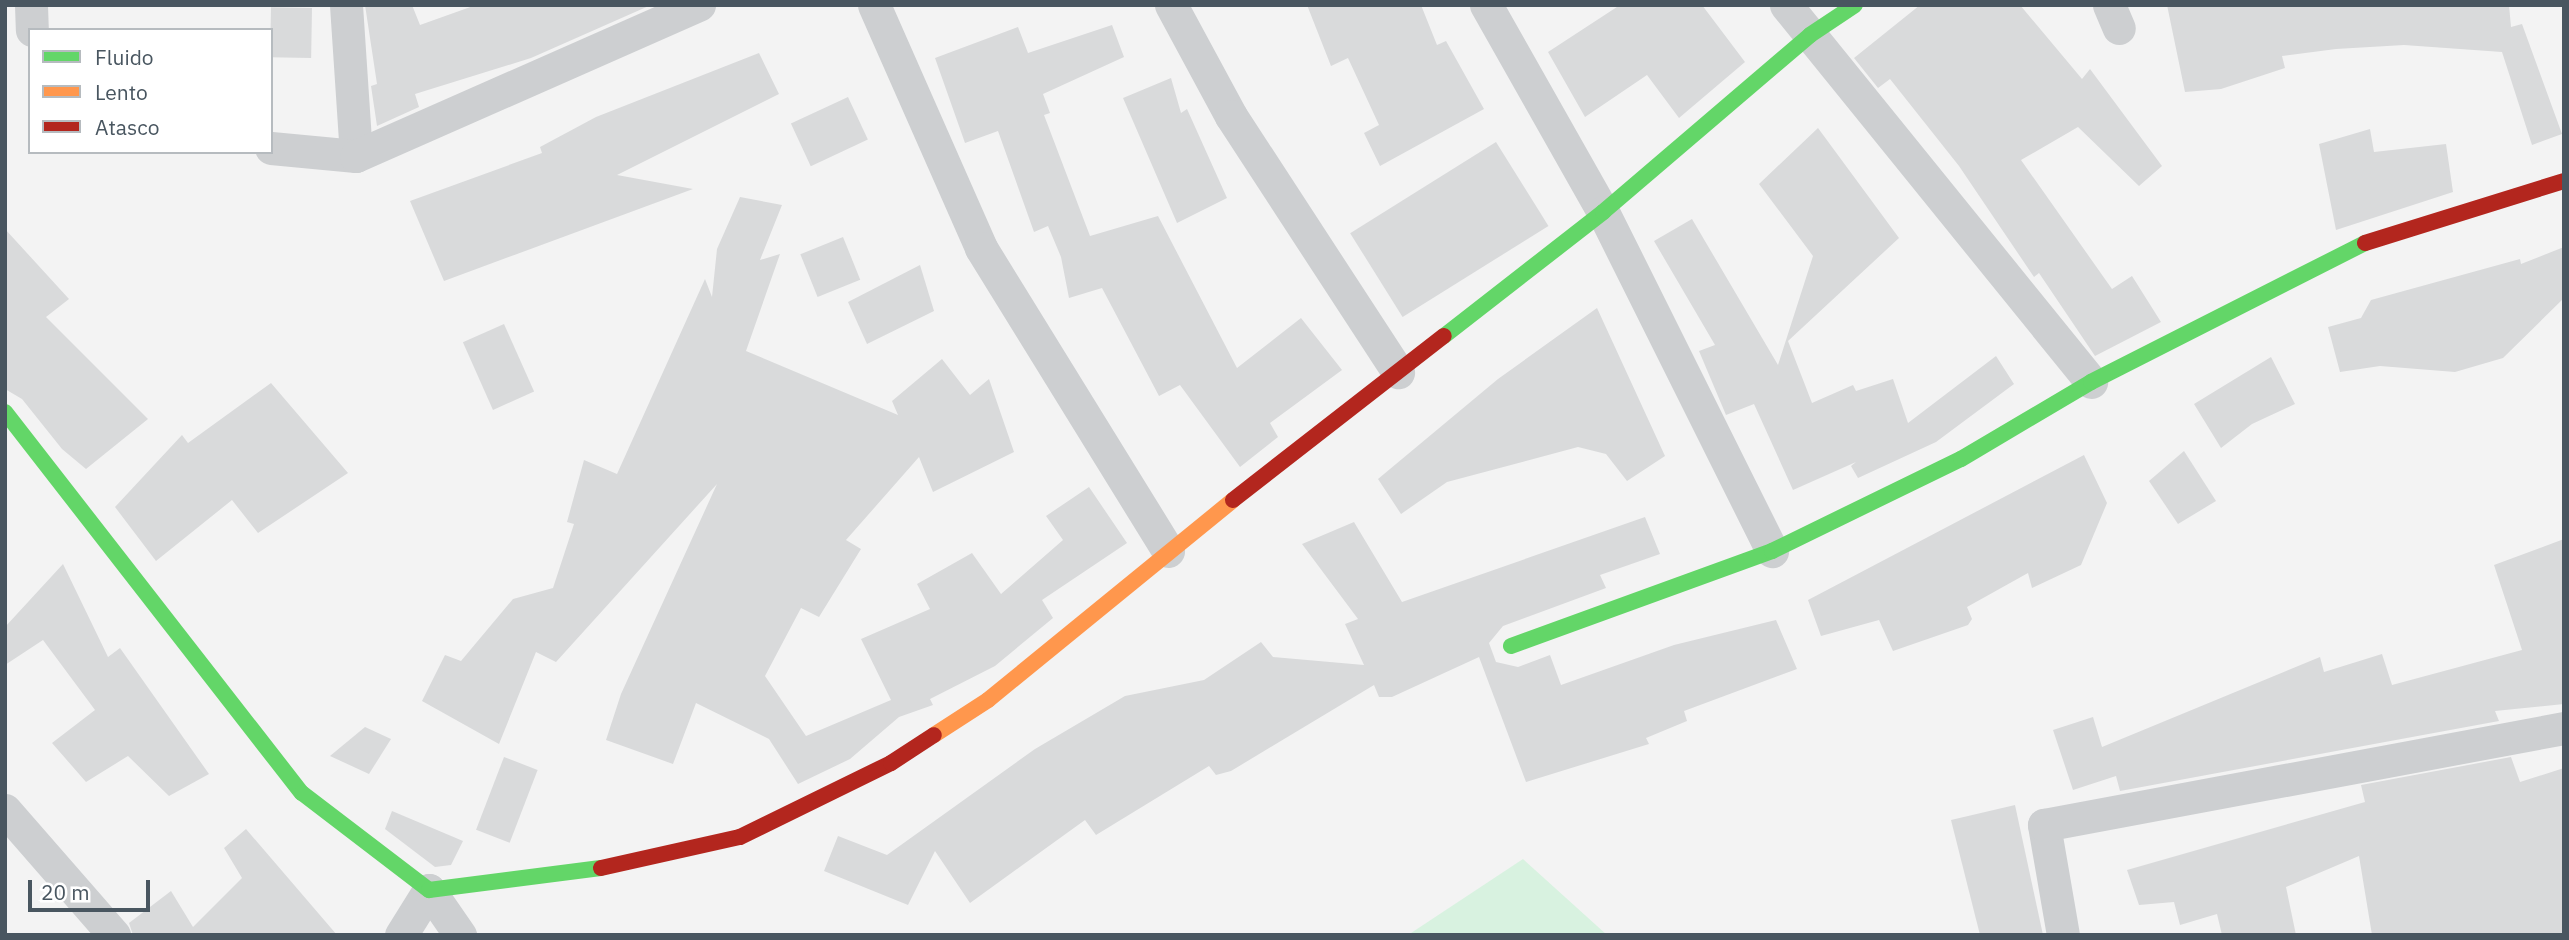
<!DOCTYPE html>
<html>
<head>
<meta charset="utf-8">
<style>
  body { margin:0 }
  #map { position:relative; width:2569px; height:940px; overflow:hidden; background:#f3f3f3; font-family:"IBM Plex Sans",sans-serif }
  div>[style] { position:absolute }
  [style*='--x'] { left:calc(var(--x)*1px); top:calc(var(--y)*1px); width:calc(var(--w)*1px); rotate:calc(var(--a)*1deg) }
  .green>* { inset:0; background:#d8f2e0 }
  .building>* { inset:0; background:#d9dadb; transform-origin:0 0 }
  .street>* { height:33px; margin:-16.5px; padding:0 16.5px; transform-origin:16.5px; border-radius:16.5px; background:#cdcfd1 }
  .fast>* { height:16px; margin:-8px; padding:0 8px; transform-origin:8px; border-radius:8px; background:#63d668 }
  .slow>* { height:16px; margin:-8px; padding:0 8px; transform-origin:8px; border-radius:8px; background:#ff974d }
  .jam>* { height:16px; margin:-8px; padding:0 8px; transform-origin:8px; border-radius:8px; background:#b3261e }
  span { translate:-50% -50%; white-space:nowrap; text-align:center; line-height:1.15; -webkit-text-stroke:6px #fff; paint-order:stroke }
  .frame { position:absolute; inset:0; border:7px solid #495660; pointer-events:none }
  .legend { position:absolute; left:28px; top:28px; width:245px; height:126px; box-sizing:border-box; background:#fff; border:2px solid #b6bbbf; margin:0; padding:9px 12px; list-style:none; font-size:21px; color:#495660 }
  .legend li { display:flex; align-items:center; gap:14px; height:35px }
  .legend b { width:35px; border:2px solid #b6bbbf }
  .scale { position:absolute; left:28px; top:880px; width:122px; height:32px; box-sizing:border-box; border:4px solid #495660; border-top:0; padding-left:9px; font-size:21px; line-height:24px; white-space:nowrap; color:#495660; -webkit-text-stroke:5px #fff; paint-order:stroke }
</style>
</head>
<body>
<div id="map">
  <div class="green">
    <i style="clip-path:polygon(1523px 859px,1607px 935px,1408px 935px)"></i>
  </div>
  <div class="building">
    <i style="clip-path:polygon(365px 5px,412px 5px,420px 25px,476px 5px,651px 5px,531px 58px,415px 94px,419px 107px,377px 126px,371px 86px,377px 84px)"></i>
    <i style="clip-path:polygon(1307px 5px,1421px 5px,1437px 45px,1446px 41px,1484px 109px,1380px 166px,1364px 133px,1379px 125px,1348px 58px,1331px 66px)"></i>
    <i style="clip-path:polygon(1620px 5px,1702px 5px,1745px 62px,1679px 118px,1647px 75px,1585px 117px,1548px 52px)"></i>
    <i style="clip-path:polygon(1920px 5px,2020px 5px,2082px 79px,2090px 69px,2162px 166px,2139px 186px,2078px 127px,2021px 160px,2112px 289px,2132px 276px,2161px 322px,2095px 356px,2039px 273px,2034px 277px,1959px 166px,1890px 79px,1878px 88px,1854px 58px)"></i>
    <i style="clip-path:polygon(2167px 5px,2509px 5px,2511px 27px,2522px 24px,2562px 134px,2532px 145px,2502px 52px,2404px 45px,2336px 49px,2282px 56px,2285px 68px,2221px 89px,2185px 92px)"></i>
    <i style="left:312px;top:8px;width:50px;height:41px;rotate:91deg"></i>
    <i style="clip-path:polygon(1112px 25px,1124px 57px,1043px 94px,1050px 113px,1044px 115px,1090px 236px,1158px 216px,1237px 368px,1301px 318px,1342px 370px,1270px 423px,1278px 437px,1240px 467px,1180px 385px,1159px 396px,1102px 288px,1069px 298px,1061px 257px,1048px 226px,1034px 232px,998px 131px,965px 143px,935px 58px,1018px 27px,1028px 53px)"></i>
    <i style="clip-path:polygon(759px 53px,779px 94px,617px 175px,693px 189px,444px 281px,410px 201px,542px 153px,540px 147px,596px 117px)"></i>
    <i style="clip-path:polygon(1171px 78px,1181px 113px,1187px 109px,1227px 198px,1177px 223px,1123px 98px)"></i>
    <i style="left:848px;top:97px;width:47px;height:63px;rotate:65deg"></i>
    <i style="clip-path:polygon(1818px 128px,1899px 238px,1788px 341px,1812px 403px,1853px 385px,1856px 391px,1893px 379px,1908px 423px,1996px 356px,2014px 384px,1936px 442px,1858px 478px,1851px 466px,1856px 462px,1793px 490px,1754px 404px,1726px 415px,1699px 351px,1715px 345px,1654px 241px,1692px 219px,1778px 365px,1813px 256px,1759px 184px)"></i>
    <i style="clip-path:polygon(2370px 129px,2374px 152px,2446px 144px,2453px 192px,2336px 230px,2319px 144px)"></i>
    <i style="left:1496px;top:142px;width:99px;height:172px;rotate:58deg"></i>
    <i style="clip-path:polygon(740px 197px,782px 205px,760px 260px,780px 254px,746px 351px,898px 415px,892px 401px,942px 359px,970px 395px,989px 379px,1014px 452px,933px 492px,919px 457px,846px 540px,861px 549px,819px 617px,801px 608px,765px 676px,806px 736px,891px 700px,861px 639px,930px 609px,917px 584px,972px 553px,1001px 594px,1063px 540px,1046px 516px,1089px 487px,1127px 543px,1042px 600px,1053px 618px,995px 666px,930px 699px,933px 705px,899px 717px,850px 759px,798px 784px,769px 739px,696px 703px,673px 764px,606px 740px,621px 694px,717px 484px,556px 662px,536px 652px,499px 744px,422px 701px,445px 655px,461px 661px,513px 599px,553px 588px,574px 524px,567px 522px,584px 460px,617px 474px,705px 279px,712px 297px,717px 249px)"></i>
    <i style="clip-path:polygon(5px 229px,69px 299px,46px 317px,148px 419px,86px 469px,62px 449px,22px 399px,5px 389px)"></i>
    <i style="left:843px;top:237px;width:46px;height:46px;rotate:68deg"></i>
    <i style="clip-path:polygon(2564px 247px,2564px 298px,2503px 358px,2455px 372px,2380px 366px,2340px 372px,2328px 327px,2361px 318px,2371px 300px,2520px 259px,2521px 264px)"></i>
    <i style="clip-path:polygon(920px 265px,934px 311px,867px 344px,848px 302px)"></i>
    <i style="clip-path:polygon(1597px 308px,1665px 456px,1627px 481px,1606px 454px,1578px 447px,1447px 482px,1401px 514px,1378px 479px,1498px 379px)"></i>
    <i style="left:504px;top:324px;width:74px;height:45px;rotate:66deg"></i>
    <i style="clip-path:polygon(2271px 357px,2295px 404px,2252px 424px,2221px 448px,2194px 404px)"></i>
    <i style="clip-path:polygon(271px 383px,348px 473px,258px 533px,232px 500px,156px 561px,115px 507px,182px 435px,188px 443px)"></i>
    <i style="clip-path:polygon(2184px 451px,2216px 501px,2178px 524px,2149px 481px)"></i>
    <i style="clip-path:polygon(2084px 455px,2107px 503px,2081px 565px,2032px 588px,2028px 573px,1967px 607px,1972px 619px,1968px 625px,1893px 651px,1879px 620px,1821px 636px,1808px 600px)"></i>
    <i style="clip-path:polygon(1645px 517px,1660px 554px,1600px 575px,1606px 588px,1503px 626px,1489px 643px,1496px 662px,1518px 667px,1550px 655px,1561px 685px,1674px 645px,1776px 620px,1797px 669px,1684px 711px,1687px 721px,1646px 738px,1649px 744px,1526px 782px,1479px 657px,1392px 697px,1379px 697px,1374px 685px,1231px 771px,1216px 775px,1209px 766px,1096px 835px,1085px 820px,970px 903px,935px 851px,908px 905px,824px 871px,838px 836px,887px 855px,1035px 749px,1125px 696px,1204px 680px,1261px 642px,1273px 657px,1364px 665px,1345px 624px,1358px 619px,1302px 544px,1354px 522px,1402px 602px)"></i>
    <i style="clip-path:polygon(2564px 539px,2564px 704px,2495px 711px,2499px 721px,2120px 791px,2116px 776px,2073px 790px,2053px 730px,2093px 717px,2102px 747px,2320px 657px,2324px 672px,2382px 654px,2392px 685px,2522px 650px,2494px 565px)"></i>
    <i style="clip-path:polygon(63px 564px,108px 657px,120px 648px,209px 774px,169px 796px,128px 756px,86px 782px,52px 743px,95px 710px,43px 640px,5px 665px,5px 627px)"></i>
    <i style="clip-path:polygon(365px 727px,391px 739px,369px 774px,330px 756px)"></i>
    <i style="left:504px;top:757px;width:36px;height:78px;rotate:21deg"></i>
    <i style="clip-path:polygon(2511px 757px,2520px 782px,2564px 768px,2564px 935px,2372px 935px,2359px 856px,2286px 887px,2296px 935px,2222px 935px,2217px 914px,2180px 925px,2174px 902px,2139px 905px,2127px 870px,2365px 802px,2361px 785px)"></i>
    <i style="clip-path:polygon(2015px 805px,2043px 935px,1980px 935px,1951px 820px)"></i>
    <i style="clip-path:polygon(392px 811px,463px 841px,451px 865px,435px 867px,385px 829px)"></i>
    <i style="clip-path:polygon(246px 829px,337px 935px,133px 935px,129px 923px,171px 891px,193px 927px,242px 878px,224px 848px)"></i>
  </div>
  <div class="street">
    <i style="--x:31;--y:5;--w:25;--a:88"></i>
    <i style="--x:346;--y:5;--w:151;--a:86.2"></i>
    <i style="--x:874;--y:5;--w:266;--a:66.2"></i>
    <i style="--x:981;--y:248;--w:356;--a:58.3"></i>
    <i style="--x:1171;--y:5;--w:126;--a:61.6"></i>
    <i style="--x:1231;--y:116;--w:306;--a:56.9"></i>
    <i style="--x:1486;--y:5;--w:238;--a:60.5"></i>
    <i style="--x:1603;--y:212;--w:379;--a:63.5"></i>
    <i style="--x:1786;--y:5;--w:485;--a:51"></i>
    <i style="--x:2109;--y:5;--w:25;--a:67"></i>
    <i style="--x:271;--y:148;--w:85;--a:5.4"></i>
    <i style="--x:356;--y:156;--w:375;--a:-23.8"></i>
    <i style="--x:5;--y:810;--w:166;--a:48.9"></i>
    <i style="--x:401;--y:935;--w:53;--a:-58.1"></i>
    <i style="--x:429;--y:890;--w:55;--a:55.4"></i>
    <i style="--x:2063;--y:935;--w:112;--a:-99.8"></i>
    <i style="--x:2044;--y:825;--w:529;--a:-10.57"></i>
  </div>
  <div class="fast">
    <i style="--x:1444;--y:336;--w:202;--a:-37.9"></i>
    <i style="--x:1603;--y:212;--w:272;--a:-40.5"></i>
    <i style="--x:1810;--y:35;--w:54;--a:-33.7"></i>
    <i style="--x:5;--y:412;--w:483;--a:52.1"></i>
    <i style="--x:302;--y:793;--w:160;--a:37.4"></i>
    <i style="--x:429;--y:890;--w:173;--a:-7.3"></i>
    <i style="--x:1511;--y:646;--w:278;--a:-20"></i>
    <i style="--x:1772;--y:551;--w:210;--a:-26"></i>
    <i style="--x:1961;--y:459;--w:151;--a:-30.6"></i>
    <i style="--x:2091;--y:382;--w:307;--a:-26.9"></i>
  </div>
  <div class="slow">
    <i style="--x:934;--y:735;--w:64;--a:-32.9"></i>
    <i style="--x:988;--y:700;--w:316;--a:-39.2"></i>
  </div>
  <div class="jam">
    <i style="--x:2365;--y:243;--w:208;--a:-17.3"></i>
    <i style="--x:1233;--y:500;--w:267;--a:-37.9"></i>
    <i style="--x:601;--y:868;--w:142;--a:-12.6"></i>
    <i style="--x:740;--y:837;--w:168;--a:-26.1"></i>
    <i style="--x:891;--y:763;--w:51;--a:-33.1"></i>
  </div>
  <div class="frame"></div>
  <ul class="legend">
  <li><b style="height:9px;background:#63d668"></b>Fluido</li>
  <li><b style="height:9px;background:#ff974d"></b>Lento</li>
  <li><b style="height:9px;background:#b3261e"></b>Atasco</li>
  </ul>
  <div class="scale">20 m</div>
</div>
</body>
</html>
